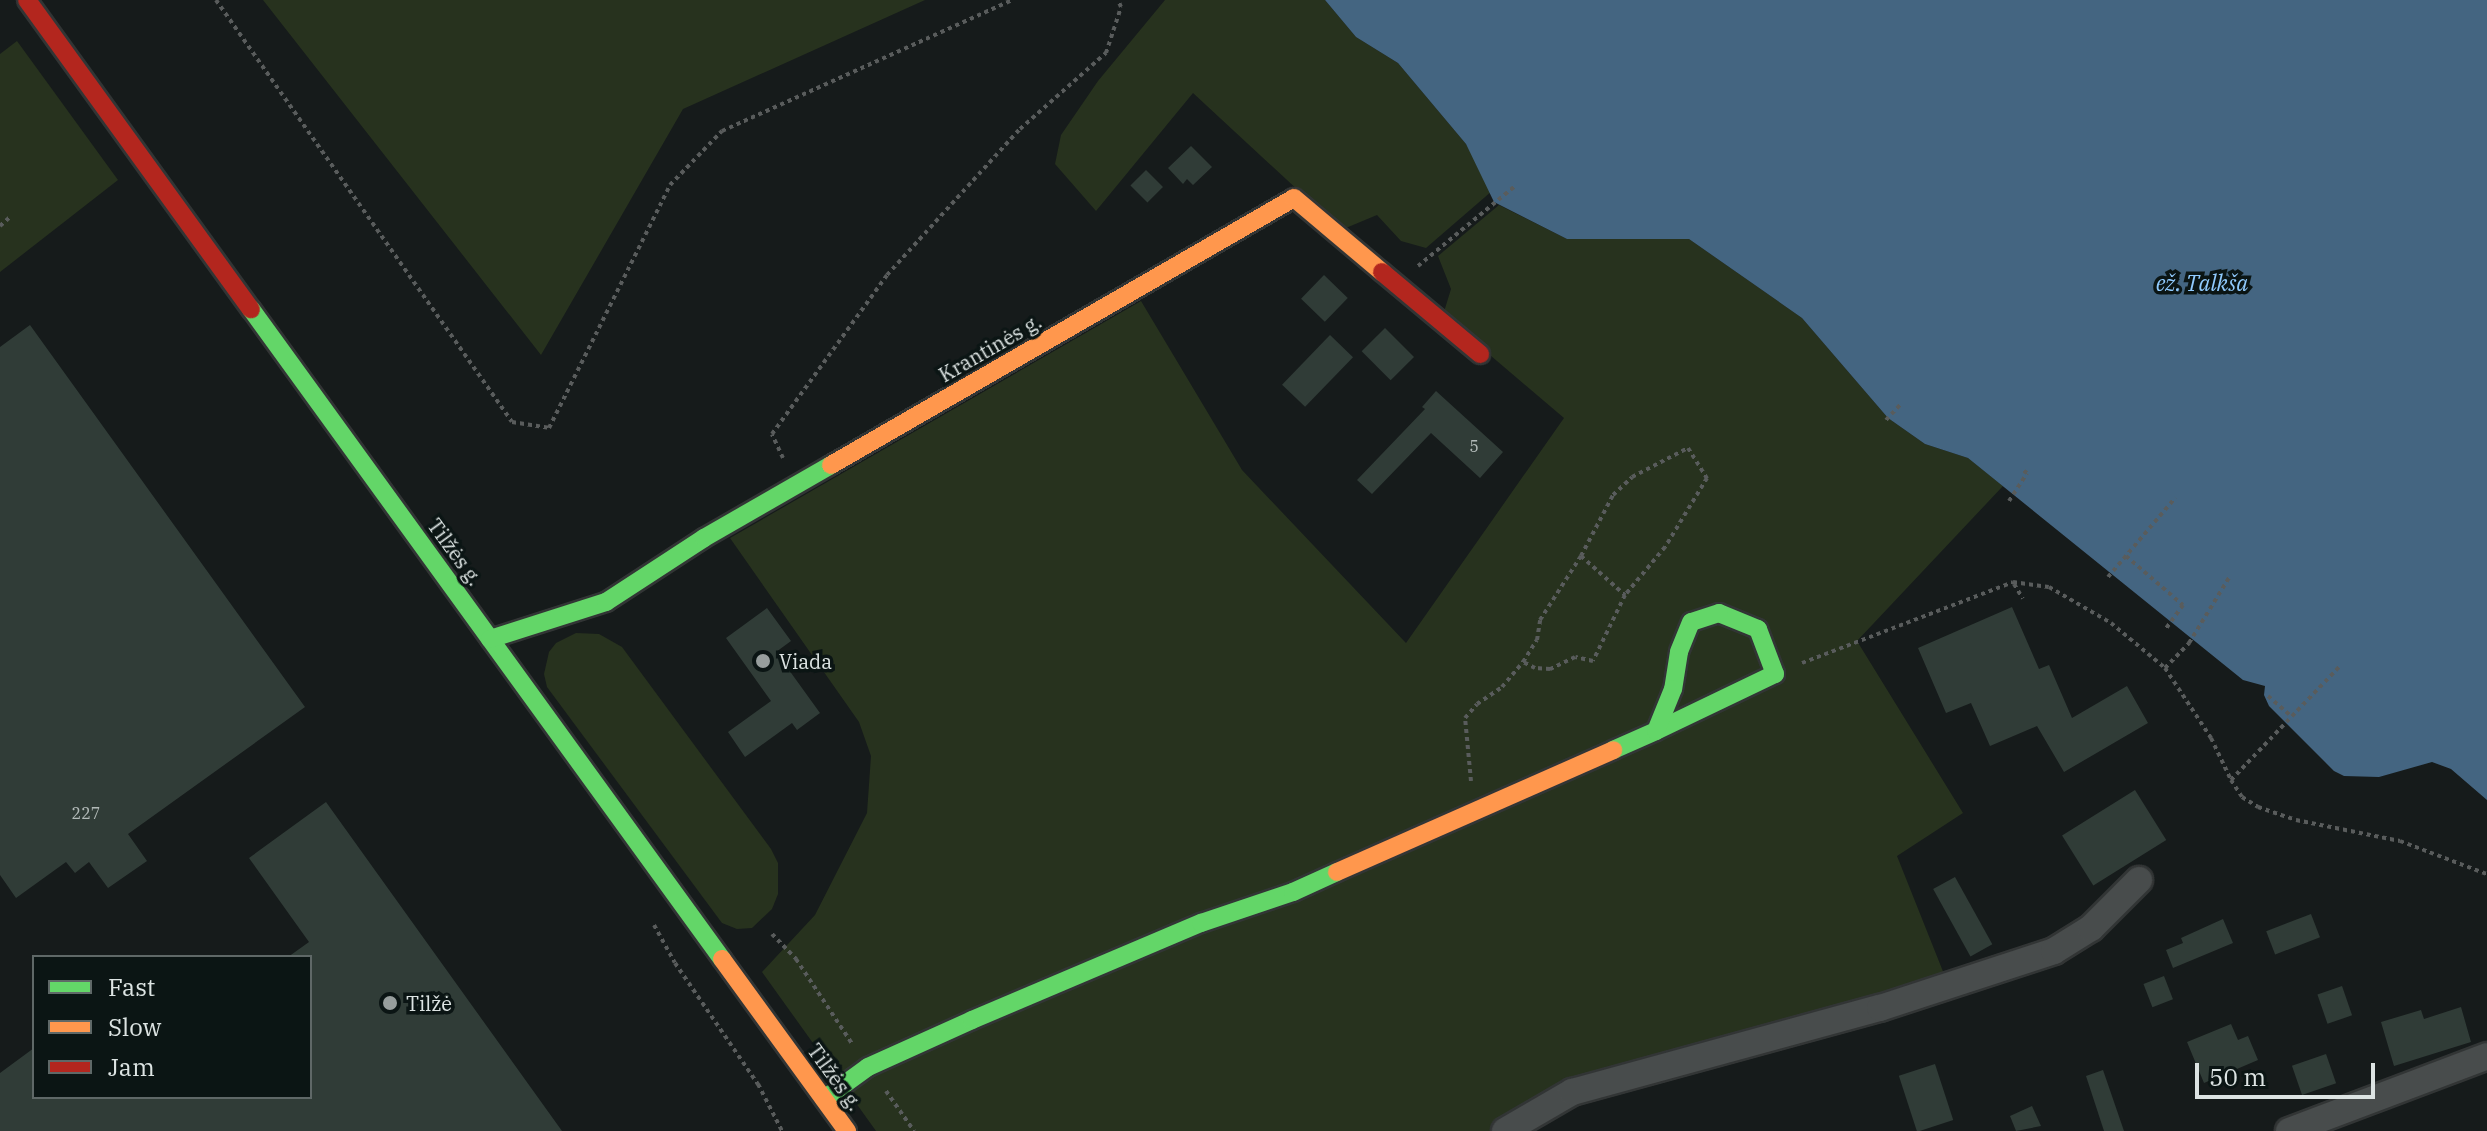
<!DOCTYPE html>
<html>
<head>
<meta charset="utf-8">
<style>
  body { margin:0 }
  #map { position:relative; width:2487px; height:1131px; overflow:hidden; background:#161b1b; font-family:"IBM Plex Serif",serif }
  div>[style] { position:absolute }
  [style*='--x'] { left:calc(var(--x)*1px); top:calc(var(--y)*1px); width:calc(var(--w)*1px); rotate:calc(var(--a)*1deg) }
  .green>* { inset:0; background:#27321e }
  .water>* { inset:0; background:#446581 }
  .building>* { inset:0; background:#303c37; transform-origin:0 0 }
  .path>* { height:4px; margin-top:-2px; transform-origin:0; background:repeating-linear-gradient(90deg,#595c5c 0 4px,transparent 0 8px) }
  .roads { filter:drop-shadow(2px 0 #323535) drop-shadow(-2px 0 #323535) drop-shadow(0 2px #323535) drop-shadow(0 -2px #323535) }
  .street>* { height:26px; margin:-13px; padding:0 13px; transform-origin:13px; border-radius:13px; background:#484c4c }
  .fast>* { height:18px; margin:-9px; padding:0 9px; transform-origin:9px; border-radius:9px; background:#63d668 }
  .slow>* { height:18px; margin:-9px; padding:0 9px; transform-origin:9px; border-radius:9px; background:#ff974d }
  .jam>* { height:18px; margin:-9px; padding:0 9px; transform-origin:9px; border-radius:9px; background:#b3261e }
  .dots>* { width:22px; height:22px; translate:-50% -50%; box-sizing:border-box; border:4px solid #0b1514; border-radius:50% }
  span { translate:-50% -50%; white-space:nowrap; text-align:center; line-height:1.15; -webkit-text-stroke:7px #0b1514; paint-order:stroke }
  .number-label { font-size:16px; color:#b2bab8 }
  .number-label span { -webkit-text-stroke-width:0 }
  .street-label { font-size:20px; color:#dde4e3 }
  .poi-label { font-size:20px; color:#dde4e3 }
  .left { translate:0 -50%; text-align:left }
  .water-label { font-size:22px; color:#91cbfe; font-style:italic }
  .legend { position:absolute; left:32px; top:955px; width:280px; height:144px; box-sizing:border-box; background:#0b1514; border:2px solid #5f6867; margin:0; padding:10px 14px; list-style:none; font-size:24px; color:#dde4e3 }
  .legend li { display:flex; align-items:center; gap:16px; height:40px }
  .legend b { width:40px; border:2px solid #5f6867 }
  .scale { position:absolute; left:2195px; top:1063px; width:180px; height:36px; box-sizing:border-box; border:4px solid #dde4e3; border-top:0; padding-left:10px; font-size:24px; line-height:28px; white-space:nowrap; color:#dde4e3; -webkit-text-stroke:6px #0b1514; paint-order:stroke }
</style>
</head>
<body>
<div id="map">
  <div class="green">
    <i style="clip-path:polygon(263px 0,925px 0,683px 109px,541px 355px)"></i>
    <i style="clip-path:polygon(1165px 0,1325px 0,1356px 37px,1398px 63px,1466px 144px,1492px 191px,1426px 248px,1401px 241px,1377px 215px,1341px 230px,1193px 93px,1096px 211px,1055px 164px,1061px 135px,1098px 81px)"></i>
    <i style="clip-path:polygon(17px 41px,118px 180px,0 272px,0 54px)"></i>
    <i style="clip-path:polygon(1499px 205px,1567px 239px,1689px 239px,1802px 318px,1888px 418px,1925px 444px,1968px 458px,2003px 486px,1857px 641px,1963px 813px,1897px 856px,1948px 984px,1572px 1092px,1505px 1131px,876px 1131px,762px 972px,815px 915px,867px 813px,871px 756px,859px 722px,730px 538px,1141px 301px,1242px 470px,1406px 643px,1564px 418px,1443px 315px,1451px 289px,1438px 256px)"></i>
    <i style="clip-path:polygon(576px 633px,599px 634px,622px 647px,771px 849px,778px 863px,778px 894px,772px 909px,752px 928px,737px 929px,722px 923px,547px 687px,544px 674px,549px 652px,556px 643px)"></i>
  </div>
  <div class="water">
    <i style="clip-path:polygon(1325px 0,2487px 0,2487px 800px,2451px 769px,2432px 762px,2379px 777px,2344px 776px,2334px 771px,2269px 706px,2264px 695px,2265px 686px,2243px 680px,1968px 458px,1925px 444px,1888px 418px,1802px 318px,1689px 239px,1567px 239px,1494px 202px,1466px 144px,1398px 63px,1356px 37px)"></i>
  </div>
  <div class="building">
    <i style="clip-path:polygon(1191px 146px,1212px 167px,1193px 185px,1187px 179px,1183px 184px,1168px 168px)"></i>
    <i style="left:1146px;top:170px;width:24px;height:22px;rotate:45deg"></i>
    <i style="left:1324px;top:275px;width:33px;height:33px;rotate:44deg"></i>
    <i style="clip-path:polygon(30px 325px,305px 707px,128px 834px,147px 861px,108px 888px,89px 862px,75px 873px,66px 862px,16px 898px,0 875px,0 347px)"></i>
    <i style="left:1385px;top:328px;width:41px;height:33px;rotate:45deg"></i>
    <i style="left:1330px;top:335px;width:32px;height:69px;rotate:44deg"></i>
    <i style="clip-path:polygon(1436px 391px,1503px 452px,1480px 478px,1431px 433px,1372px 494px,1357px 480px,1425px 409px,1422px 407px)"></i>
    <i style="clip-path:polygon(2012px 607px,2039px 669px,2049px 665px,2072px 718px,2127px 686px,2148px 723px,2064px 772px,2037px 726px,1990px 746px,1971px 703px,1946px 713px,1918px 648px)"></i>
    <i style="clip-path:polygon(767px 608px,791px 641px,776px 652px,820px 713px,797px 730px,792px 723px,745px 757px,728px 732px,771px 701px,726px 638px)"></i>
    <i style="left:2135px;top:790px;width:59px;height:86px;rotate:58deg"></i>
    <i style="clip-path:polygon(326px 802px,562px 1131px,0 1131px,0 1073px,34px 1048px,34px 1097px,310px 1097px,310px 957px,288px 957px,309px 942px,249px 858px)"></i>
    <i style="left:1955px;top:877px;width:77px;height:25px;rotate:61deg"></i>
    <i style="left:2311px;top:914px;width:25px;height:48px;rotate:69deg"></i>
    <i style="clip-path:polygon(2223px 919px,2233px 943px,2173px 968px,2166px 950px,2183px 943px,2181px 938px)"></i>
    <i style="left:2164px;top:976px;width:25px;height:22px;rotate:69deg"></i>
    <i style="left:2342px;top:986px;width:31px;height:26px;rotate:71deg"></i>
    <i style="clip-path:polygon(2461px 1007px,2471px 1042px,2394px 1066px,2381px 1022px,2421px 1010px,2424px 1019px)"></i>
    <i style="clip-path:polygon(2231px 1024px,2238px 1040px,2248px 1036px,2258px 1060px,2204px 1083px,2187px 1042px)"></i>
    <i style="left:2326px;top:1054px;width:31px;height:36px;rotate:71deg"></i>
    <i style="left:1935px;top:1064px;width:59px;height:38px;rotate:72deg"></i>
    <i style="clip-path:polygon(2103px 1070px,2124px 1131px,2104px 1131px,2086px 1076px)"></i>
    <i style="clip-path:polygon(2032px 1106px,2041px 1126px,2016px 1131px,2010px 1116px)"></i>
  </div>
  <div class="path">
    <i style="--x:216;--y:0;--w:515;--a:54.95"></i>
    <i style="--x:512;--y:422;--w:37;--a:9"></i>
    <i style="--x:549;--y:428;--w:271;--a:-63.5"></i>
    <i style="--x:670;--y:185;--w:75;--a:-46.1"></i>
    <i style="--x:722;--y:131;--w:318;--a:-24.3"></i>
    <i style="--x:0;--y:226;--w:15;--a:-42"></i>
    <i style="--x:1418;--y:266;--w:126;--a:-39.5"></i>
    <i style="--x:1886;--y:420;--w:23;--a:-47"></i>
    <i style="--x:783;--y:458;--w:26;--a:-115"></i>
    <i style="--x:772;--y:434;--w:196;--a:-54.1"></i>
    <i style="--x:887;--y:275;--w:197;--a:-47.7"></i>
    <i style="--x:1020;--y:129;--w:115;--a:-41.5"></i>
    <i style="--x:1106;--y:53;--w:48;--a:-71.9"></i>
    <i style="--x:1121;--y:7;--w:8;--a:-113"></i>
    <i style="--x:2009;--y:501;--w:33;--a:-57"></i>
    <i style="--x:2027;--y:473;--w:7;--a:-146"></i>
    <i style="--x:1581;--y:556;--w:59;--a:41.6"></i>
    <i style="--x:2126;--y:556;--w:75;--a:40.7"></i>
    <i style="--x:2183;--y:605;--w:29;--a:126"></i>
    <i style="--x:2108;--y:577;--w:104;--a:-49.7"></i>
    <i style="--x:2014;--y:584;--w:17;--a:59"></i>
    <i style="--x:1802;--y:663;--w:226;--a:-21"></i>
    <i style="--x:2013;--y:582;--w:36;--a:8"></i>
    <i style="--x:2049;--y:587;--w:72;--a:30.1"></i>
    <i style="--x:2111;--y:623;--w:70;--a:39.8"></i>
    <i style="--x:2165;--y:668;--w:84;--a:56.7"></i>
    <i style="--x:2211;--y:738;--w:47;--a:64.5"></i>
    <i style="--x:2231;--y:780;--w:20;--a:57"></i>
    <i style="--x:2242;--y:797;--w:19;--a:32"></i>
    <i style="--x:2258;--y:807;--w:40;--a:18.9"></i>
    <i style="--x:2296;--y:820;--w:106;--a:11.4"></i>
    <i style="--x:2400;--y:841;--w:93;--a:20.8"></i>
    <i style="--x:2165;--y:668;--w:35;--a:-46"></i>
    <i style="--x:2189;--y:643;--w:79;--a:-58.5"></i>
    <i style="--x:2268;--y:696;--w:32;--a:41"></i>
    <i style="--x:2231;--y:780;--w:159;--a:-46.3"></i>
    <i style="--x:1471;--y:781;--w:63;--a:-95.4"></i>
    <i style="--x:1465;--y:718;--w:18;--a:-49"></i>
    <i style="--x:1477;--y:704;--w:30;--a:-34"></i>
    <i style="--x:1502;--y:687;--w:33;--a:-50"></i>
    <i style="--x:1523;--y:662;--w:26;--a:-58"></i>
    <i style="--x:1537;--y:640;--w:20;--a:-81"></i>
    <i style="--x:1540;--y:620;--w:76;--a:-57.4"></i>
    <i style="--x:1581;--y:556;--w:69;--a:-62.3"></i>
    <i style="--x:1613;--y:495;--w:26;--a:-43"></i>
    <i style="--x:1632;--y:477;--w:63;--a:-27.4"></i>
    <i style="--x:1688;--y:448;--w:36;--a:58"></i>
    <i style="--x:1707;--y:478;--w:81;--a:121.3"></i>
    <i style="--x:1665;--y:547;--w:62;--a:129.8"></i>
    <i style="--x:1625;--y:595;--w:73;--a:115.9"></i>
    <i style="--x:1593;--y:661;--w:18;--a:-167"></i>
    <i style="--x:1575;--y:657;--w:28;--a:154"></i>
    <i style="--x:1550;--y:669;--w:15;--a:-176"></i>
    <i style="--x:1535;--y:668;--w:13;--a:-153"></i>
    <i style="--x:654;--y:925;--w:43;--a:61.1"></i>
    <i style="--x:675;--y:963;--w:147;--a:55.6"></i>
    <i style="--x:758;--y:1084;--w:53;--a:62.9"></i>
    <i style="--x:772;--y:934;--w:35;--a:46"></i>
    <i style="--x:796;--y:959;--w:103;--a:56.5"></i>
    <i style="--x:886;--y:1091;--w:49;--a:55"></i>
  </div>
  <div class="roads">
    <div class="street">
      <i style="--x:1505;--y:1131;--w:78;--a:-30.2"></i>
      <i style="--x:1572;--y:1092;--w:319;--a:-15.3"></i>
      <i style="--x:1880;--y:1008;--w:183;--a:-18.1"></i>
      <i style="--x:2054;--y:951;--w:44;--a:-31.9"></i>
      <i style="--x:2091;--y:928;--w:68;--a:-45"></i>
      <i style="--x:2289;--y:1131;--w:212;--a:-20.7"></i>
    </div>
    <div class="fast">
      <i style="--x:251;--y:309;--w:803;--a:54.07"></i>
      <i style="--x:490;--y:639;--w:122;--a:-17.7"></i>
      <i style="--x:606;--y:602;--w:117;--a:-33.1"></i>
      <i style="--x:704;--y:538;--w:146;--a:-29.9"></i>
      <i style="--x:1613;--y:750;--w:47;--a:-23.8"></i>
      <i style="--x:1656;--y:731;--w:132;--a:-25.6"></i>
      <i style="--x:1775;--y:674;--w:48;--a:-110.7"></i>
      <i style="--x:1758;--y:629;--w:42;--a:-157.7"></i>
      <i style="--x:1719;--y:613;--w:29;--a:162"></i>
      <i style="--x:1691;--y:622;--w:32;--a:112"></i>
      <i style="--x:1679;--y:652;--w:37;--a:99"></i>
      <i style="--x:1673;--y:689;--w:45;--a:112"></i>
      <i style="--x:824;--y:1099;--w:54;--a:-36"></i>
      <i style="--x:868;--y:1067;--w:114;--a:-24.3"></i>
      <i style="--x:972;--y:1020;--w:249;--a:-23"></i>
      <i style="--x:1201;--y:923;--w:97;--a:-18.6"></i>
      <i style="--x:1293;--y:892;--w:48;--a:-24.4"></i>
    </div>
    <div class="slow">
      <i style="--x:831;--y:465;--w:534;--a:-29.97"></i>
      <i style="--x:1294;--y:198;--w:115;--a:40.1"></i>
      <i style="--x:1337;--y:872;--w:302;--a:-23.8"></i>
      <i style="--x:722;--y:959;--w:213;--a:54"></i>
    </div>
    <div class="jam">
      <i style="--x:27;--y:0;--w:382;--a:54.1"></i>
      <i style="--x:1382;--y:272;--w:128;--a:39.9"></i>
    </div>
  </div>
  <div class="dots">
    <i style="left:763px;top:661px;background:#979e9d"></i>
    <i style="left:390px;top:1003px;background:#979e9d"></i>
  </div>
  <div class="number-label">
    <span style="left:1474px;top:446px">5</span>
    <span style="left:86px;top:813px">227</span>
  </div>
  <div class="street-label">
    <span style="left:990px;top:348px;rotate:-30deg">Krantinės g.</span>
    <span style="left:455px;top:552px;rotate:54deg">Tilžės g.</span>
    <span style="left:835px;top:1077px;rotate:54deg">Tilžės g.</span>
  </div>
  <div class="poi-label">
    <span class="left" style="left:779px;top:661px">Viada</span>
    <span class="left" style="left:406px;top:1003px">Tilžė</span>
  </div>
  <div class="water-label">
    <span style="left:2202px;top:283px">ež. Talkša</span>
  </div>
  <ul class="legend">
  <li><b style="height:10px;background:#63d668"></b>Fast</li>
  <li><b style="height:10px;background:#ff974d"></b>Slow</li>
  <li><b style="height:10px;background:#b3261e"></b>Jam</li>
  </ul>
  <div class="scale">50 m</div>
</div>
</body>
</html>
